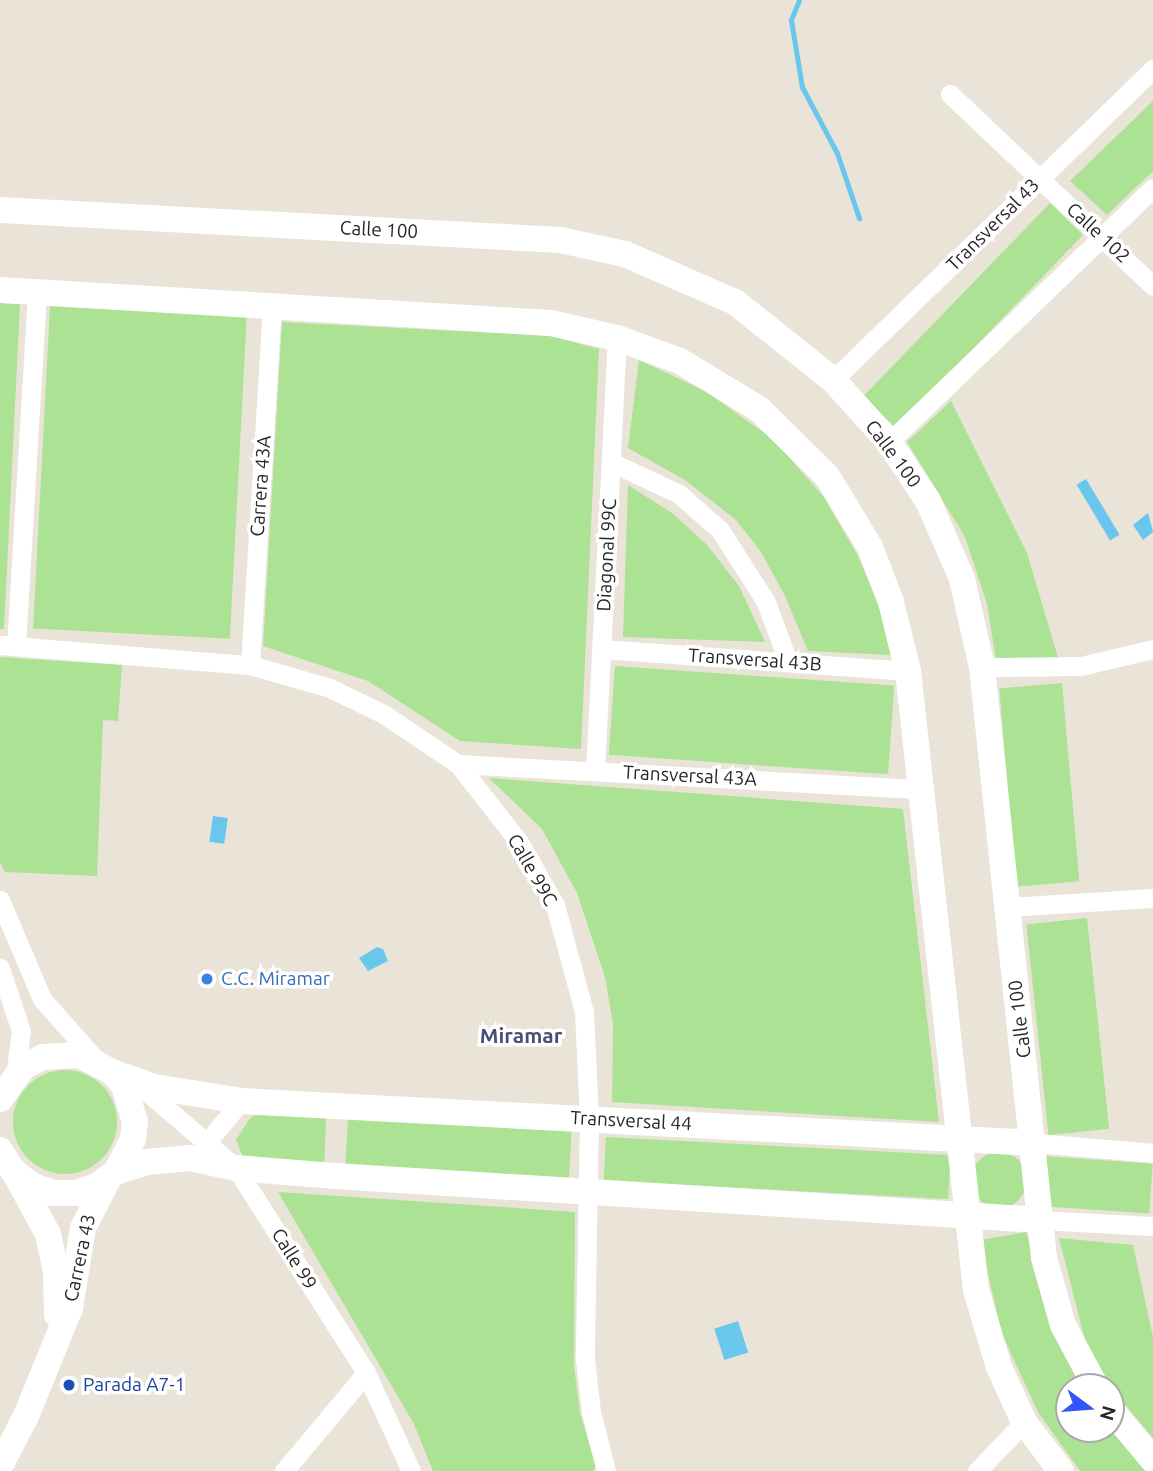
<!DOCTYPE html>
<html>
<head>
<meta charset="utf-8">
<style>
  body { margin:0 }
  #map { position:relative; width:1153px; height:1471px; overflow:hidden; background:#eae3d8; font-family:Ubuntu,sans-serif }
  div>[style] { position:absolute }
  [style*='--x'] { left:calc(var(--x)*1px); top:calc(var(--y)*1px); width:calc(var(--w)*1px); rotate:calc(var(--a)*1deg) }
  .green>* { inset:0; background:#ace293; transform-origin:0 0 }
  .round { border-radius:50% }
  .water>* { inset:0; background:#69c7ee; transform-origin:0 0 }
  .stream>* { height:5px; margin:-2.5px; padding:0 2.5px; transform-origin:2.5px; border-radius:2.5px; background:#69c7ee }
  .street>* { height:19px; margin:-9.5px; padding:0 9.5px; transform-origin:9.5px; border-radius:9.5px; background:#fff }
  .secondary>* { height:26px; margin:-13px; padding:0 13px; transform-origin:13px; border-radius:13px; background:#fff }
  .dots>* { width:19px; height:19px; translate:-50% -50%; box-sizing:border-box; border:4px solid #fff; border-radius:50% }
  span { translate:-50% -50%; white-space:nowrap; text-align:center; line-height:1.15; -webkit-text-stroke:7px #fff; paint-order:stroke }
  .street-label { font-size:19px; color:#272727 }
  .shop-label { font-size:19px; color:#366cbe }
  .left { translate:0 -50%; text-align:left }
  .transit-label { font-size:19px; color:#164399 }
  .neighbourhood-label { font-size:21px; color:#484f77; font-weight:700 }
  .north { position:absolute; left:1055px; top:1373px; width:70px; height:70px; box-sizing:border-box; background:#fff; border:2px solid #a9a9a9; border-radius:50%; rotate:106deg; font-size:19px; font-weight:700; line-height:28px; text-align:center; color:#272727 }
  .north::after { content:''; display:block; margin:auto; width:24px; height:32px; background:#3554fa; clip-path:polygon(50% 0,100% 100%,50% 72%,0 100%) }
</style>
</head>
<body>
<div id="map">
  <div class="green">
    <i style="clip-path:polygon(1153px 101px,1153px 171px,1107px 215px,1070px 181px)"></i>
    <i style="left:1050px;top:203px;width:46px;height:269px;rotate:44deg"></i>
    <i style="clip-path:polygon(0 303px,20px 304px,4px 629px,0 629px)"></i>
    <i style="left:50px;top:306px;width:197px;height:323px;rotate:3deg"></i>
    <i style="clip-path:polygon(282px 322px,551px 336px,599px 349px,581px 749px,460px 741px,368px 681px,263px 646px)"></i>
    <i style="clip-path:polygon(639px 360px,705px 391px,773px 439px,823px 496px,857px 554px,880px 608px,891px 655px,808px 651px,785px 596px,761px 552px,736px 520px,685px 480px,628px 448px)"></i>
    <i style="clip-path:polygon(951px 401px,1027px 553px,1059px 661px,996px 660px,987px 604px,965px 537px,907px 442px)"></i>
    <i style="clip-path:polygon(628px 485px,672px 513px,707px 545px,739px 586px,765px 642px,623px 637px)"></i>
    <i style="clip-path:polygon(0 657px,122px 665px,118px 721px,103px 720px,97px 876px,5px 872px,0 862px)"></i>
    <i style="left:615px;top:666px;width:280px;height:89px;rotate:4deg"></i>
    <i style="left:1062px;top:683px;width:199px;height:63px;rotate:85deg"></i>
    <i style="clip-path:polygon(489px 778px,903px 809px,939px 1122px,612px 1102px,613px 1024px,605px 977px,577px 893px,542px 829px)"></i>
    <i style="left:1087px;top:918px;width:212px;height:61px;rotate:84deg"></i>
    <i class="round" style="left:13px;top:1070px;width:104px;height:104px"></i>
    <i style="clip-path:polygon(262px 1112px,326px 1118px,324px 1170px,243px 1157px,236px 1140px,250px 1118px)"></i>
    <i style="left:348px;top:1116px;width:224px;height:51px;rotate:3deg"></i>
    <i style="left:606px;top:1137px;width:345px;height:44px;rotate:3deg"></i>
    <i class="round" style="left:971px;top:1152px;width:56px;height:56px"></i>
    <i style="left:1043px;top:1156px;width:110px;height:50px;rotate:4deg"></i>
    <i style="clip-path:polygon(278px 1192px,575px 1212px,574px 1366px,580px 1413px,596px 1467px,593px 1471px,433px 1471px,414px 1424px)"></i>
    <i style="clip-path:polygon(1026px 1232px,1056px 1328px,1086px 1387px,1069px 1387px,1069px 1429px,1111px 1429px,1151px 1471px,1080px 1471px,1038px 1412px,1002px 1334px,980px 1240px)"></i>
    <i style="clip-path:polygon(1059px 1238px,1133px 1245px,1153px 1337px,1153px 1438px,1113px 1390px,1086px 1344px)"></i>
  </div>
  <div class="water">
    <i style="left:1086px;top:479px;width:65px;height:11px;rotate:59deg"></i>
    <i style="clip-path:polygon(1148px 513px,1153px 532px,1143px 540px,1133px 525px)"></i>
    <i style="left:213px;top:816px;width:15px;height:26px;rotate:8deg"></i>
    <i style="clip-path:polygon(377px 947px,383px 949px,388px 961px,368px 971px,359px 958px)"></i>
    <i style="left:738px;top:1321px;width:33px;height:25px;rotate:72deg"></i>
  </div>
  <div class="stream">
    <i style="--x:799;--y:0;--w:22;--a:112"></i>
    <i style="--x:791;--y:20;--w:68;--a:80.7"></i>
    <i style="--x:802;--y:87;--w:75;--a:62.1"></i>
    <i style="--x:837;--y:153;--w:69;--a:71.3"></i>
  </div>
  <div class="street">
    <i style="--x:950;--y:94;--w:279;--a:43.4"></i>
    <i style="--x:833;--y:380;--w:446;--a:-44.2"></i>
    <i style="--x:889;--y:442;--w:366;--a:-43.9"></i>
    <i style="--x:611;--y:462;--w:75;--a:25.2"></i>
    <i style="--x:679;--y:494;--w:55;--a:41.3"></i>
    <i style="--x:720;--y:530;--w:85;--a:57.4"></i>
    <i style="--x:766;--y:602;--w:64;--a:69.9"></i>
    <i style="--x:0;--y:645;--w:251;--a:4.6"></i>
    <i style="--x:250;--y:665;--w:83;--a:16"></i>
    <i style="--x:330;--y:688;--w:61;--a:26.1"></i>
    <i style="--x:385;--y:715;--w:88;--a:33.9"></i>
    <i style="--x:458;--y:764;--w:99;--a:52"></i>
    <i style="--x:519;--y:842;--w:73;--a:60.3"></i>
    <i style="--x:555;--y:905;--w:111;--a:74.8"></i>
    <i style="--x:584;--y:1012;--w:106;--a:87.3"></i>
    <i style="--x:589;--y:1118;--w:241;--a:91"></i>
    <i style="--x:585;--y:1359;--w:53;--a:83.5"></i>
    <i style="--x:591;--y:1412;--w:61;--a:75.7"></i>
    <i style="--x:16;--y:646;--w:354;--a:-86.6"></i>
    <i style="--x:602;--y:649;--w:307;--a:4.1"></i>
    <i style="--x:250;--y:665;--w:360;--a:-86.5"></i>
    <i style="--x:982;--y:667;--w:99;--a:-0.6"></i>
    <i style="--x:1081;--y:666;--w:74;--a:-13.3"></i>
    <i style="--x:458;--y:764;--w:465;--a:3.1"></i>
    <i style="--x:595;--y:771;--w:434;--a:-87.1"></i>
    <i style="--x:0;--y:900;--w:108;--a:67"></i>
    <i style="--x:42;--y:999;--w:81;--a:48.5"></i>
    <i style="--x:1007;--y:907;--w:146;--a:-3.5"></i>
    <i style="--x:0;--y:968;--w:66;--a:71.6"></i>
    <i style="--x:21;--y:1031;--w:45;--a:97.6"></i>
    <i style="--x:139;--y:1085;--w:128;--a:40.6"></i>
    <i style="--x:236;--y:1168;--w:243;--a:57.6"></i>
    <i style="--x:366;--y:1373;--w:108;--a:65.3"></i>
    <i style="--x:207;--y:1142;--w:53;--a:-50.3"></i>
    <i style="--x:1035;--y:1143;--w:118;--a:4.8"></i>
    <i style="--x:1041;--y:1220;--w:112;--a:3.1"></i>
    <i style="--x:284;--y:1471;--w:128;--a:-50.1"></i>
    <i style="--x:977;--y:1471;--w:68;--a:-46.2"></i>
  </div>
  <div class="secondary">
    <i style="--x:0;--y:210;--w:561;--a:3.07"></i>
    <i style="--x:560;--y:240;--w:66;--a:12.2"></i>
    <i style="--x:625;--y:254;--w:120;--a:23.6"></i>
    <i style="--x:735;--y:302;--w:125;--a:38.5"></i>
    <i style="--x:833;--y:380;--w:84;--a:47.9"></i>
    <i style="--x:889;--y:442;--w:71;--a:56.5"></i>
    <i style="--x:928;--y:501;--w:85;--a:66.4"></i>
    <i style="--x:962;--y:579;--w:90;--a:77.2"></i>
    <i style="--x:982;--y:667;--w:594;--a:84.01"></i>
    <i style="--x:1044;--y:1258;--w:70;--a:74.2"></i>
    <i style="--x:1063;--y:1325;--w:70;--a:62"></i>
    <i style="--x:0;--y:290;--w:552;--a:3.43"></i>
    <i style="--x:551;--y:323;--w:68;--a:12.8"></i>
    <i style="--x:617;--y:338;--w:67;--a:20.1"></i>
    <i style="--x:680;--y:361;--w:92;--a:31.3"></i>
    <i style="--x:759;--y:409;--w:95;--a:44.6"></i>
    <i style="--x:827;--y:476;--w:83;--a:58.8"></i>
    <i style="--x:870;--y:547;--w:59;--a:69.1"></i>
    <i style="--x:891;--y:602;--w:71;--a:76.2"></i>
    <i style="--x:908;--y:671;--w:623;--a:83.73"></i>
    <i style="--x:976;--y:1290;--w:80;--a:73.4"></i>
    <i style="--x:999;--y:1367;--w:60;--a:65.6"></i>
    <i style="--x:1024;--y:1422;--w:61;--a:52.9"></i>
    <i style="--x:112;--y:1072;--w:45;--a:19.7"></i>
    <i style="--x:154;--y:1087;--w:88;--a:9.1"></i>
    <i style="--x:241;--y:1101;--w:795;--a:3.03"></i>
    <i style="--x:0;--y:1099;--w:39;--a:-54"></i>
    <i style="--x:23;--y:1067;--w:22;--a:-27"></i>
    <i style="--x:43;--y:1057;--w:37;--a:-3"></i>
    <i style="--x:80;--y:1055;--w:36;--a:28"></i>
    <i style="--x:112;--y:1072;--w:18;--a:49"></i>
    <i style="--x:124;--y:1086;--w:37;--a:73"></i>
    <i style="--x:135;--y:1121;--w:18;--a:96"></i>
    <i style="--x:133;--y:1139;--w:37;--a:117"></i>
    <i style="--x:116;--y:1172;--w:24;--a:144"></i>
    <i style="--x:97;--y:1186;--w:22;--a:162"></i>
    <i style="--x:76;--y:1193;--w:23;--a:180"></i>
    <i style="--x:53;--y:1193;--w:23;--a:-160"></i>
    <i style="--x:31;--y:1185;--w:23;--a:-142"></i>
    <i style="--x:13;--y:1171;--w:25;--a:-122"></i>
    <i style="--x:116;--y:1172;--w:33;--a:-18"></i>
    <i style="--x:147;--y:1162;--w:43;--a:-5.3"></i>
    <i style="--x:190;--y:1158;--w:47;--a:12.3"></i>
    <i style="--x:236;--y:1168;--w:99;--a:4.6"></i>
    <i style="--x:335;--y:1176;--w:707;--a:3.57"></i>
    <i style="--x:17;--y:1177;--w:65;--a:61.5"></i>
    <i style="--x:48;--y:1234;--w:38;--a:78"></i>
    <i style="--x:56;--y:1271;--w:44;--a:88.7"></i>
    <i style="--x:1111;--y:1410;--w:65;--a:50"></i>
    <i style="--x:0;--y:1466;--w:56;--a:-62.5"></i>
    <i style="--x:26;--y:1416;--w:117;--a:-67.8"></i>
    <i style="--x:70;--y:1308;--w:81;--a:-80.8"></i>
    <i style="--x:83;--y:1228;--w:55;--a:-63"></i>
  </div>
  <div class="dots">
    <i style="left:207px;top:979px;background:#3f7fe0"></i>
    <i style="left:69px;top:1385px;background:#1a4fb4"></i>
  </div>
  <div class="street-label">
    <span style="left:993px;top:225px;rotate:-45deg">Transversal 43</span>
    <span style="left:379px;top:230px;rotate:3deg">Calle 100</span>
    <span style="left:1098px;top:233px;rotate:43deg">Calle 102</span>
    <span style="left:893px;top:454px;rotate:53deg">Calle 100</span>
    <span style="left:261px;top:486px;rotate:-86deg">Carrera 43A</span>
    <span style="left:607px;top:555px;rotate:-87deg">Diagonal 99C</span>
    <span style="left:755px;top:660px;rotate:4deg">Transversal 43B</span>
    <span style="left:690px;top:776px;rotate:3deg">Transversal 43A</span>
    <span style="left:532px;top:870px;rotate:60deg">Calle 99C</span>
    <span style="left:1020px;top:1019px;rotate:-97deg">Calle 100</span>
    <span style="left:631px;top:1121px;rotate:3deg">Transversal 44</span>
    <span style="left:80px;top:1258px;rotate:-78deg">Carrera 43</span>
    <span style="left:294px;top:1259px;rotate:58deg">Calle 99</span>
  </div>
  <div class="shop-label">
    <span class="left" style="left:221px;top:979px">C.C. Miramar</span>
  </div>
  <div class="transit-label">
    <span class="left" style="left:83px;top:1385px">Parada A7-1</span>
  </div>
  <div class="neighbourhood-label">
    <span style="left:521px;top:1035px">Miramar</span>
  </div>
  <div class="north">N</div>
</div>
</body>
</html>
